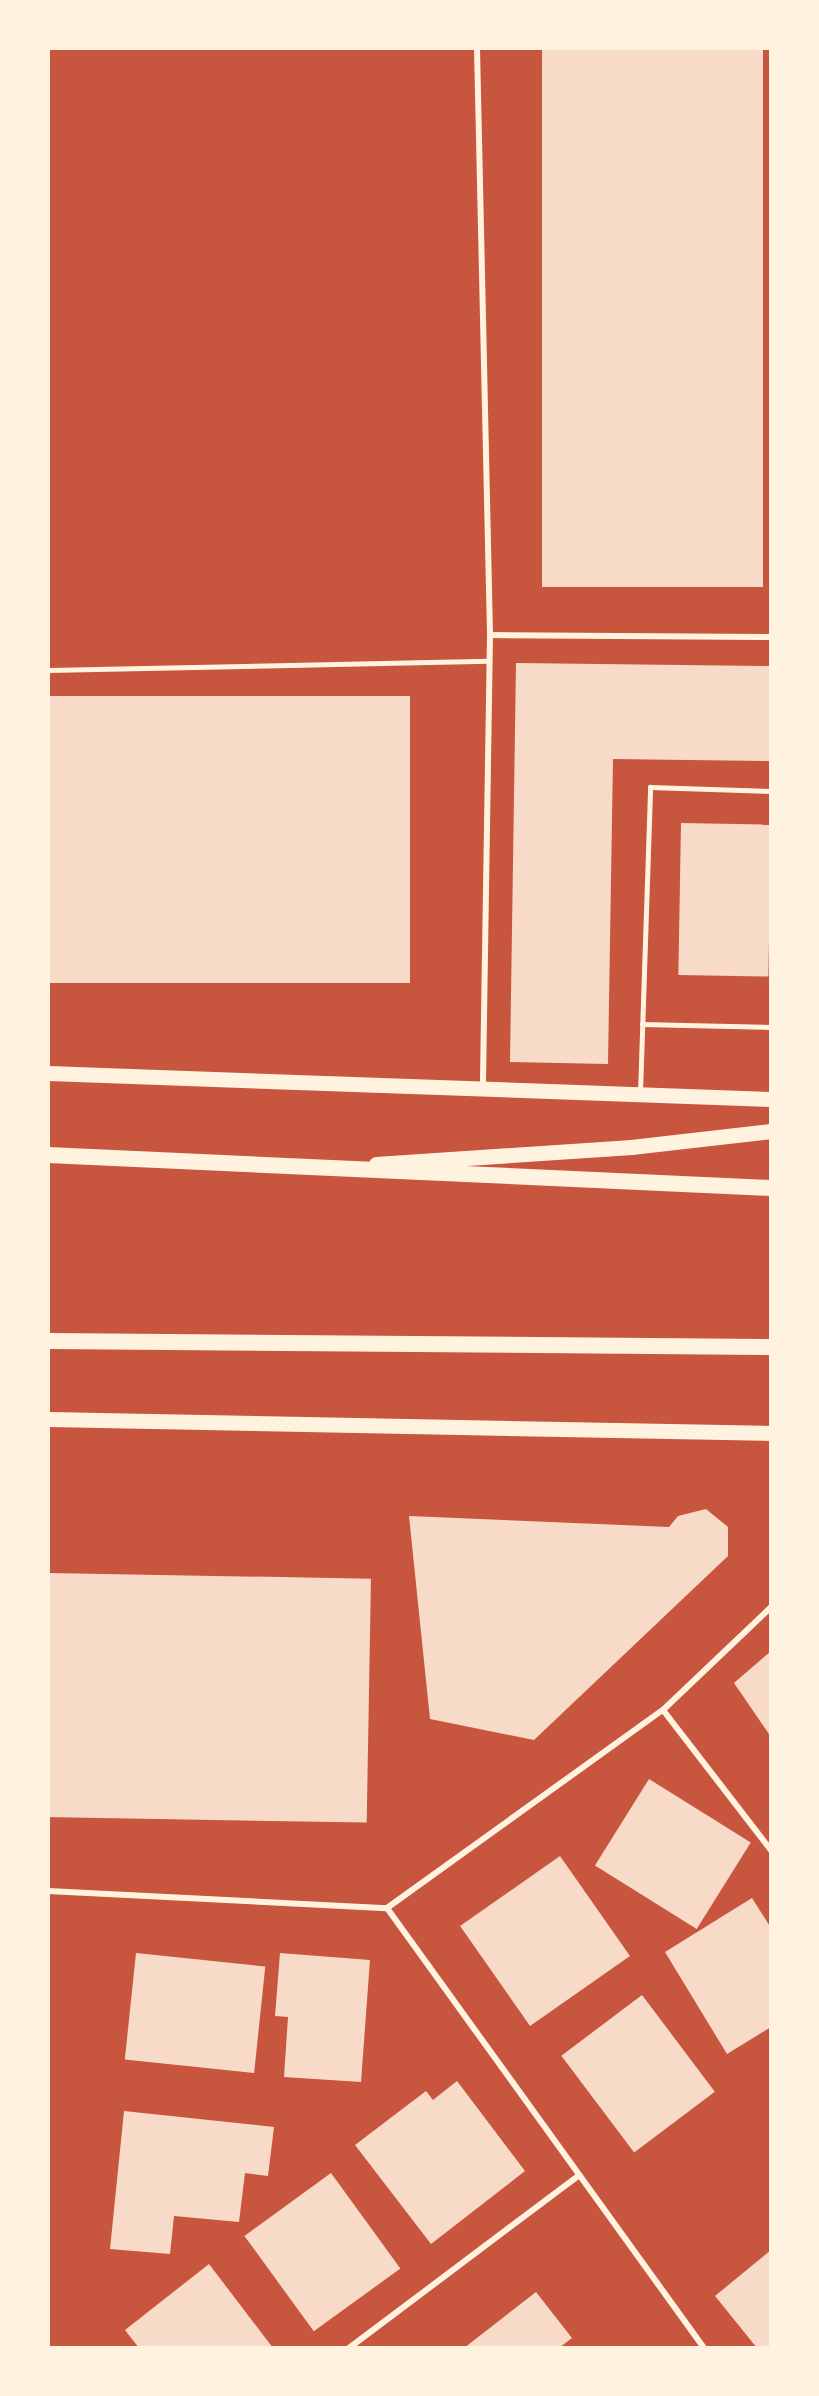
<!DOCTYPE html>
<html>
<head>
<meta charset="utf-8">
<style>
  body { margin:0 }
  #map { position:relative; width:819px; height:2396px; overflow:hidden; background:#c8553d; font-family:Poppins,sans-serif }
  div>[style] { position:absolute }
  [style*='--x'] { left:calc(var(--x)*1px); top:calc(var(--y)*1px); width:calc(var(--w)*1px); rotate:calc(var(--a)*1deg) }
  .building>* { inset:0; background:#f7dbc8; transform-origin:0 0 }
  .service>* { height:4.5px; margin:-2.25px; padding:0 2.25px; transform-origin:2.25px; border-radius:2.25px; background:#fff3e0 }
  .minor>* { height:6px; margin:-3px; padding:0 3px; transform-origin:3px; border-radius:3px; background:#fff3e0 }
  .primary>* { height:15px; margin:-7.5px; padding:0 7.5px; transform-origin:7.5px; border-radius:7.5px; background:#fff3e0 }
  .trunk>* { height:16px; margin:-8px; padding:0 8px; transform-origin:8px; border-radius:8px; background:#fff3e0 }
  span { translate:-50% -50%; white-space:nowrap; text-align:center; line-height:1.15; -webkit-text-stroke:6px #fff3e0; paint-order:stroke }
  .frame { position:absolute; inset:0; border:50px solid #fff3e0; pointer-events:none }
</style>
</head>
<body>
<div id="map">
  <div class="building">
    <i style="left:542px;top:48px;width:221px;height:539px"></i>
    <i style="clip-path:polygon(516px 663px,771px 666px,771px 761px,613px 759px,608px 1064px,510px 1062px)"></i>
    <i style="left:410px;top:696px;width:287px;height:362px;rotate:90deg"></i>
    <i style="left:681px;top:823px;width:90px;height:152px;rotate:1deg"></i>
    <i style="clip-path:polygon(706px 1509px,728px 1527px,728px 1556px,534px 1740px,430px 1719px,409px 1516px,669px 1527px,678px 1516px)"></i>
    <i style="left:48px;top:1573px;width:323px;height:244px;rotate:1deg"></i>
    <i style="clip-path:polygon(771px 1651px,771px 1737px,734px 1683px)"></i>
    <i style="left:649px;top:1779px;width:120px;height:102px;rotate:32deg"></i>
    <i style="left:560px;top:1856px;width:122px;height:122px;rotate:55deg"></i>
    <i style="clip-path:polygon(752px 1898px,771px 1928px,771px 2027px,727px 2054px,665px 1952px)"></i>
    <i style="left:136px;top:1953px;width:130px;height:107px;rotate:6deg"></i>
    <i style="clip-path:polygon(280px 1953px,370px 1960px,361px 2082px,284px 2077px,288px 2017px,275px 2016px)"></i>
    <i style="left:642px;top:1995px;width:121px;height:101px;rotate:53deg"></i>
    <i style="clip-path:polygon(457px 2081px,525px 2171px,431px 2244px,355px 2145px,426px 2091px,433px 2100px)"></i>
    <i style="clip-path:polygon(124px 2111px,274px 2127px,268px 2176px,245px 2173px,239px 2222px,174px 2216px,170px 2254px,110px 2249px)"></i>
    <i style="left:331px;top:2173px;width:118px;height:107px;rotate:54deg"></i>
    <i style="clip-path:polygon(771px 2250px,771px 2348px,757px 2348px,715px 2296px)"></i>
    <i style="clip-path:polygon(209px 2264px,273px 2348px,139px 2348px,125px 2330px)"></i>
    <i style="clip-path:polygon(536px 2292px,572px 2338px,559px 2348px,464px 2348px)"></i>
  </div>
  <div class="service">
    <i style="--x:48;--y:670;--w:441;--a:-1.2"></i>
    <i style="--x:642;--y:1024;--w:129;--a:1.3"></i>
    <i style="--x:640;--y:1093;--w:306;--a:-88.1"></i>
    <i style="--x:650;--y:787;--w:121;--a:1.9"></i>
  </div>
  <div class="minor">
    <i style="--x:477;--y:48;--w:587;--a:88.73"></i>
    <i style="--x:490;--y:635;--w:451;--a:90.9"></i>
    <i style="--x:490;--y:635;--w:281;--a:0.4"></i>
    <i style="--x:663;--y:1710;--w:177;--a:52.4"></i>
    <i style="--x:48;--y:1891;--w:339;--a:2.9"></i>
    <i style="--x:387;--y:1908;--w:340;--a:-35.7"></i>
    <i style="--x:663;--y:1710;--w:149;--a:-43.6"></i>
    <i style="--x:387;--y:1908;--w:542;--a:54.23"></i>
    <i style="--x:349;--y:2348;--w:288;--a:-36.9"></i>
  </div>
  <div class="primary">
    <i style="--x:48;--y:1073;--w:723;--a:2.06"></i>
    <i style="--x:376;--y:1164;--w:256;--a:-3.8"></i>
    <i style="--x:631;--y:1147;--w:141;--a:-6.5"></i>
    <i style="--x:48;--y:1419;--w:723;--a:1.11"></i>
  </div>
  <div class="trunk">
    <i style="--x:48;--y:1155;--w:724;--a:2.61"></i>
    <i style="--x:48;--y:1341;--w:723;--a:0.48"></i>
  </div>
  <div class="frame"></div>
</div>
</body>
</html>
